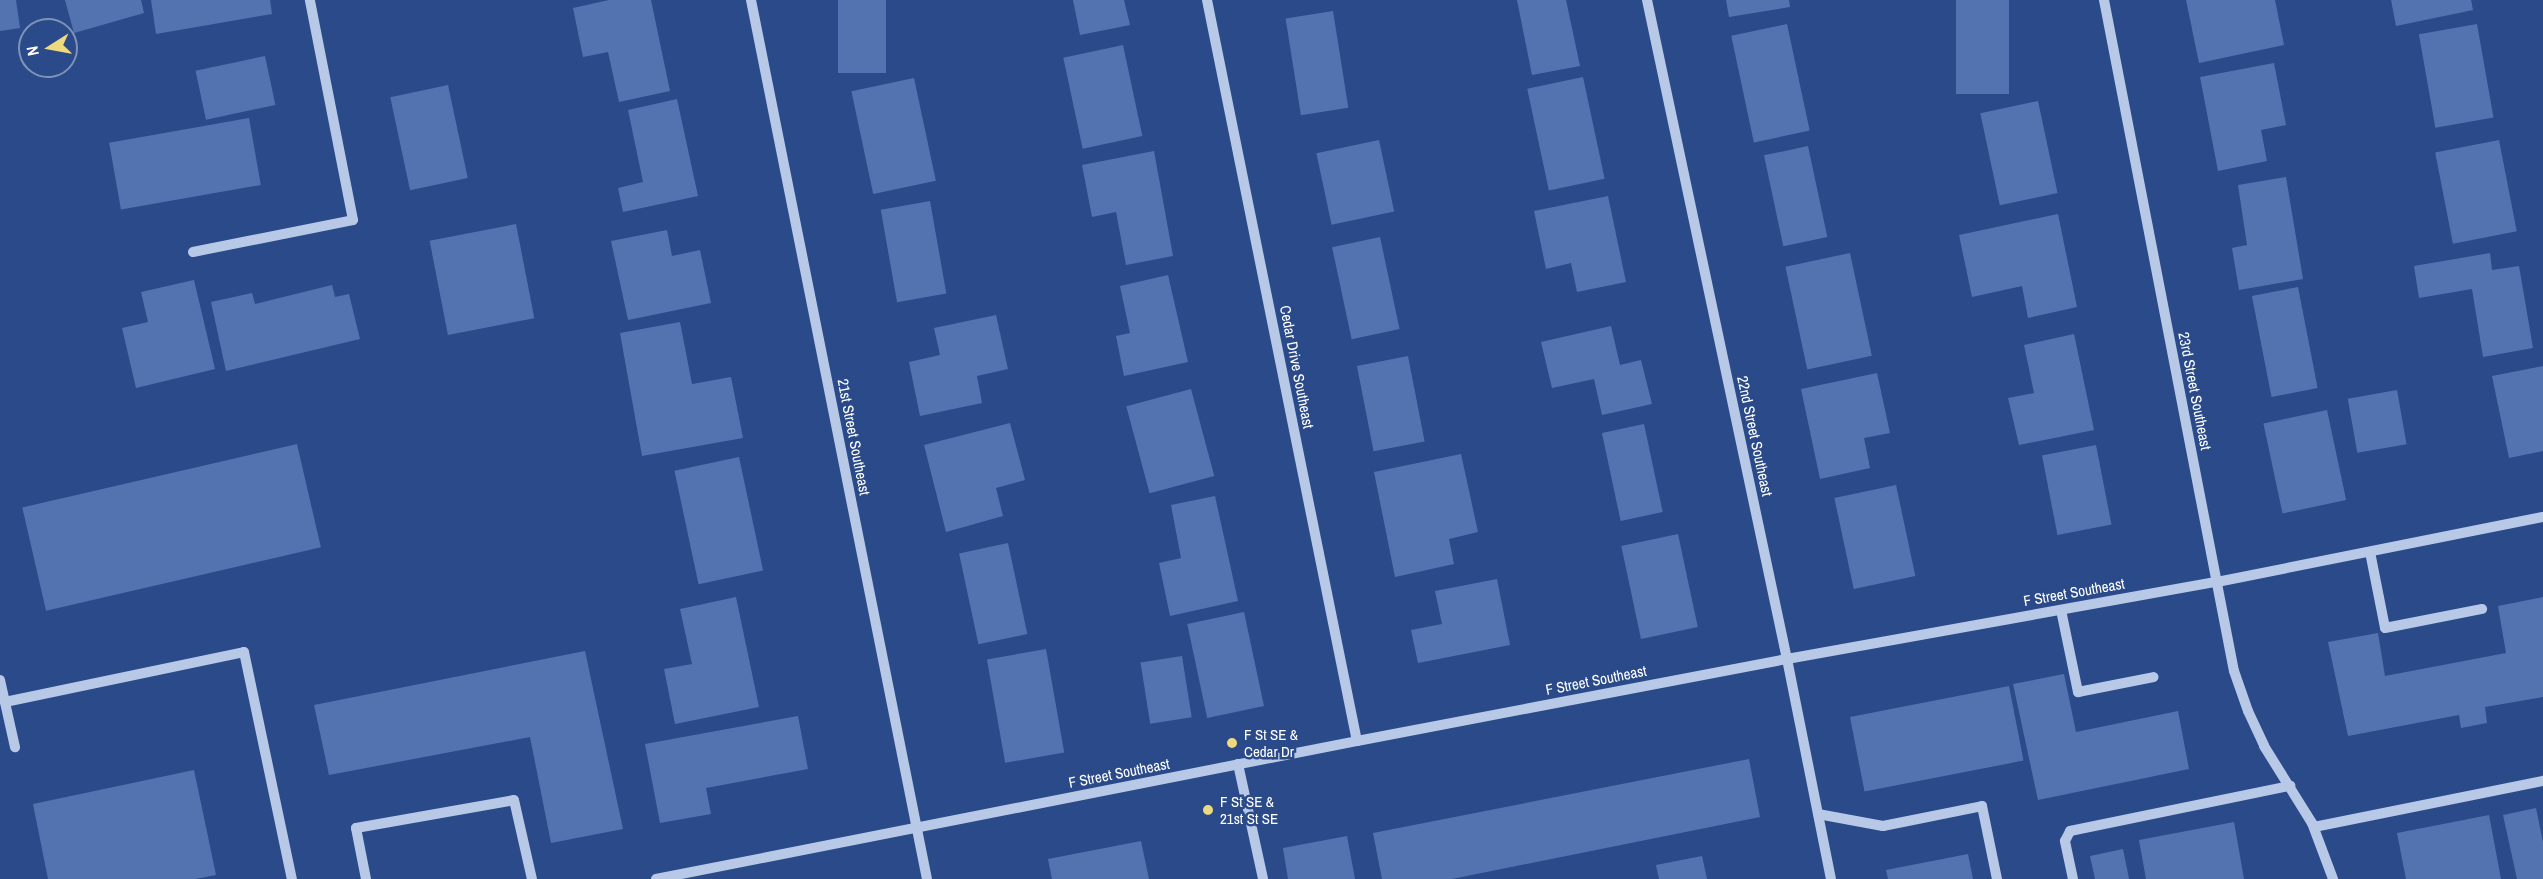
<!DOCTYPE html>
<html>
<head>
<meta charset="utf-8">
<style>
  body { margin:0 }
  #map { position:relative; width:2543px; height:879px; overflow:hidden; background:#2a4a89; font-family:"Archivo Narrow",sans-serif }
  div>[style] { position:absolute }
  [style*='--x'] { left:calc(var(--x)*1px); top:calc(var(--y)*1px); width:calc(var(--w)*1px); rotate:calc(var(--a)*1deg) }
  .building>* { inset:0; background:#5373b0; transform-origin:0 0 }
  .minor>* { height:10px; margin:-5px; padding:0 5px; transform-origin:5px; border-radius:5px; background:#b8c9e8 }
  .dots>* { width:16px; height:16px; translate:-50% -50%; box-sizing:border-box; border:3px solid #2a4a89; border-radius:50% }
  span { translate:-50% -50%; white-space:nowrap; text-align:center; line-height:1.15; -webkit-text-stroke:5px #2a4a89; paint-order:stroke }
  .street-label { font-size:15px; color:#fff }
  .poi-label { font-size:15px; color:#fff }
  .left { translate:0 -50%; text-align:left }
  .north { position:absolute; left:18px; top:18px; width:60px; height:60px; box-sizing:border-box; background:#2a4a89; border:2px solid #7f92b8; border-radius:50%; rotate:259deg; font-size:16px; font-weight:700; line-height:24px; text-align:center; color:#fff }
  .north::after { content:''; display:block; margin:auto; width:21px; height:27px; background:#efd97f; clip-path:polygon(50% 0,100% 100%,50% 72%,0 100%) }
</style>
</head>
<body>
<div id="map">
  <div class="building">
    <i style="clip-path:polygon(0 0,16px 0,20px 28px,0 31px)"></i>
    <i style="clip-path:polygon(65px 0,141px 0,144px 13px,74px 33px)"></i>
    <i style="clip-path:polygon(151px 0,270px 0,272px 14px,156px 34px)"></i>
    <i style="clip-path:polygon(609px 0,651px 0,670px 91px,619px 102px,608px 52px,583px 57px,573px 8px)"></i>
    <i style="left:838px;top:0;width:48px;height:73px"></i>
    <i style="clip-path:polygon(1073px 0,1124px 0,1130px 25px,1080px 35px)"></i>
    <i style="clip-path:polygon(1517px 0,1566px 0,1580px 66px,1532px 75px)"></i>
    <i style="clip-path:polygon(1726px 0,1789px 0,1790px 7px,1729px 17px)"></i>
    <i style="left:1956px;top:0;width:53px;height:94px"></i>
    <i style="clip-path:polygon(2186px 0,2275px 0,2284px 45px,2199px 63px)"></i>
    <i style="clip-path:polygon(2391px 0,2471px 0,2473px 10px,2396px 26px)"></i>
    <i style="left:1333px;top:11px;width:98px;height:48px;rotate:81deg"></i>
    <i style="left:1787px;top:24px;width:109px;height:57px;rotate:78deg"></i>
    <i style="left:2477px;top:24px;width:95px;height:59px;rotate:80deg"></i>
    <i style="left:1123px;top:45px;width:93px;height:61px;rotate:78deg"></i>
    <i style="left:265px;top:56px;width:50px;height:71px;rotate:78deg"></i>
    <i style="clip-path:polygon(2274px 63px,2286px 125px,2261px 130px,2267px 161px,2218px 171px,2200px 77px)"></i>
    <i style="left:1583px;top:77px;width:104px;height:57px;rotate:78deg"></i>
    <i style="left:914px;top:78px;width:105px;height:64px;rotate:78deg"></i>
    <i style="left:448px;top:85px;width:95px;height:59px;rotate:78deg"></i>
    <i style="clip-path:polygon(677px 99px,698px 196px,623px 212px,618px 188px,643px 182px,628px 110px)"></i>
    <i style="left:2038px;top:101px;width:94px;height:59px;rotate:78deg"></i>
    <i style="left:249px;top:118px;width:68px;height:142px;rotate:80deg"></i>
    <i style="left:1379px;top:140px;width:73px;height:64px;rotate:78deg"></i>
    <i style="left:2499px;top:140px;width:93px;height:65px;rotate:79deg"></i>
    <i style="left:1808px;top:146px;width:93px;height:45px;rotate:78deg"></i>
    <i style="clip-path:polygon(1154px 151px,1173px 256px,1126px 265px,1116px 212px,1092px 217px,1082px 165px)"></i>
    <i style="clip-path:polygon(2286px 177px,2303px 279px,2239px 290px,2232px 248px,2247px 245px,2238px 185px)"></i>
    <i style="clip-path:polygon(1608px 196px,1626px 282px,1577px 292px,1571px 263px,1546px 269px,1534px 211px)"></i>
    <i style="left:930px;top:201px;width:94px;height:50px;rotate:80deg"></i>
    <i style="clip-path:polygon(2058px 214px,2077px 307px,2028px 318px,2022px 286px,1972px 297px,1959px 235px)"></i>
    <i style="left:516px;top:224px;width:96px;height:88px;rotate:79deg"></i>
    <i style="clip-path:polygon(667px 230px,672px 256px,700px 250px,711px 303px,628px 320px,611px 241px)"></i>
    <i style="left:1380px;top:237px;width:94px;height:49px;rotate:78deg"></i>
    <i style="left:1850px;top:253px;width:105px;height:66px;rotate:78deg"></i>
    <i style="clip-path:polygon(2490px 253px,2492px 270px,2519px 266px,2533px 348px,2483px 357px,2472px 289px,2419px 298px,2414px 266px)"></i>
    <i style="clip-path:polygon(1168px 275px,1188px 362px,1124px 376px,1116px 336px,1130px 333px,1120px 286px)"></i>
    <i style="clip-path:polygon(194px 280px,215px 369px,136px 388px,122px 328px,148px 322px,141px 292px)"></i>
    <i style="clip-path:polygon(332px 285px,335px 297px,349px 294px,360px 339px,226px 371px,211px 302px,252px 293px,255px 304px)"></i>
    <i style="left:2298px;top:287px;width:103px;height:47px;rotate:79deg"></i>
    <i style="clip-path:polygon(996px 315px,1008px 369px,977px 376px,982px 403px,920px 416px,909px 362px,940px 355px,934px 328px)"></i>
    <i style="clip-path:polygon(680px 322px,692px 384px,731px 377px,743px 438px,642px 456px,620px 333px)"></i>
    <i style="clip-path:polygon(1611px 326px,1620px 365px,1641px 360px,1652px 404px,1602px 415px,1594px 379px,1552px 388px,1541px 342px)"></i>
    <i style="clip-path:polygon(2074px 334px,2094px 430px,2019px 445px,2008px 398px,2034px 393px,2024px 345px)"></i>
    <i style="left:1408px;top:356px;width:87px;height:52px;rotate:79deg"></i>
    <i style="clip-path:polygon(2543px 366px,2543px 451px,2509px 458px,2492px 376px)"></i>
    <i style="clip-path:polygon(1877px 373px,1890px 433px,1864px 438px,1870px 468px,1820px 479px,1801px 389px)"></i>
    <i style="left:1191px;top:389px;width:90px;height:67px;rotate:75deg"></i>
    <i style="left:2397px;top:390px;width:55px;height:50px;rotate:80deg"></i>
    <i style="left:2327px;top:410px;width:92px;height:65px;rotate:78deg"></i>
    <i style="clip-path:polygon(1010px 423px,1025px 480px,996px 488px,1003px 516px,946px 532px,924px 445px)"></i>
    <i style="left:1644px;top:424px;width:90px;height:43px;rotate:78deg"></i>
    <i style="left:297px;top:444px;width:106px;height:282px;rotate:77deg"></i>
    <i style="left:2096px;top:445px;width:81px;height:55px;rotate:79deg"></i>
    <i style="clip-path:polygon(1461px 454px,1478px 532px,1449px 539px,1454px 564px,1395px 577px,1374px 472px)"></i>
    <i style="left:739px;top:457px;width:116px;height:66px;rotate:78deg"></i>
    <i style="left:1896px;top:485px;width:93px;height:63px;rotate:78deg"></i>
    <i style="clip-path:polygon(1215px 496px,1238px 601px,1170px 616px,1159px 563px,1181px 558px,1171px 505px)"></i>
    <i style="left:1678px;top:534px;width:95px;height:58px;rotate:78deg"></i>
    <i style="left:1008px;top:543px;width:93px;height:50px;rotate:78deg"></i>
    <i style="clip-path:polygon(1497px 579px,1510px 645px,1418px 663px,1411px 630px,1442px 624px,1435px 591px)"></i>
    <i style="clip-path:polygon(736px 597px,759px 707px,675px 724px,664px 669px,692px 664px,680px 609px)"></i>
    <i style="clip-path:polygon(2543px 597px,2543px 697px,2485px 707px,2487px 723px,2461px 728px,2459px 715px,2348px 736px,2328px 642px,2378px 633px,2385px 676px,2506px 653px,2498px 606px)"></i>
    <i style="left:1244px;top:612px;width:96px;height:58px;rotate:78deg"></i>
    <i style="left:1046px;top:649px;width:105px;height:60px;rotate:80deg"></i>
    <i style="clip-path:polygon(585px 651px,623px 829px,551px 843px,530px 737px,329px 775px,314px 705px)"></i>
    <i style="left:1182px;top:656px;width:62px;height:42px;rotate:81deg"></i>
    <i style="clip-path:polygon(2064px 674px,2076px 732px,2178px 711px,2189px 769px,2038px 800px,2013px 684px)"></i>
    <i style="left:2009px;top:686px;width:76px;height:162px;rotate:79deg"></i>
    <i style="clip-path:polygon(798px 716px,808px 769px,706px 788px,711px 814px,660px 823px,645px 744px)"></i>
    <i style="clip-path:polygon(1749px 759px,1760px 817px,1452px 879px,1382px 879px,1373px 833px)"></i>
    <i style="clip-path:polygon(194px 770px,216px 875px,195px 879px,48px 879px,33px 804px)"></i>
    <i style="clip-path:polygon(2536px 808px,2543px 842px,2543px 879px,2517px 879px,2503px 815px)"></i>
    <i style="clip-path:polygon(2489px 815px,2501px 879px,2406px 879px,2397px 833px)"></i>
    <i style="clip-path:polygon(2234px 822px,2244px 879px,2146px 879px,2139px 840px)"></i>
    <i style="clip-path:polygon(1347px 836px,1355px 879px,1288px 879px,1283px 848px)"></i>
    <i style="clip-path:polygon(1141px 841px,1149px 879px,1052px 879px,1048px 859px)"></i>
    <i style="clip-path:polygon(2123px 849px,2129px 879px,2095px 879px,2090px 856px)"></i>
    <i style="clip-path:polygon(1968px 854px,1973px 879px,1888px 879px,1886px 870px)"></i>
    <i style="clip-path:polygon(1702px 856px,1707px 879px,1659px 879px,1656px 865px)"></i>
  </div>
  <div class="minor">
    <i style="--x:751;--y:0;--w:896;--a:78.68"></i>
    <i style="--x:1207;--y:0;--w:756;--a:78.56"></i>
    <i style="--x:1647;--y:0;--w:674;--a:78.01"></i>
    <i style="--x:1787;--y:659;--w:224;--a:78.7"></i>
    <i style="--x:2104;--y:0;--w:683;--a:79.04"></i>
    <i style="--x:2234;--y:671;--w:42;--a:70.7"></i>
    <i style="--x:2248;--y:711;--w:38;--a:65"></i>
    <i style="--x:2264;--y:746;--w:91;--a:58.1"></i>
    <i style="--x:2312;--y:823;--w:60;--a:69.4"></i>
    <i style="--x:193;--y:252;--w:163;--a:-11.3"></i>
    <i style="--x:353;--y:220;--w:224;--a:-101.1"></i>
    <i style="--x:2370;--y:552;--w:77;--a:78.8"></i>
    <i style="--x:2385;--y:628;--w:99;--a:-11.1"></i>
    <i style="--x:2061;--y:610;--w:84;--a:78.3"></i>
    <i style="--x:2078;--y:692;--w:77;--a:-11.2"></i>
    <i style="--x:0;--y:680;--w:69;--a:77.4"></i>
    <i style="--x:5;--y:702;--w:244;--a:-11.8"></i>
    <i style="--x:244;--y:652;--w:232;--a:78.1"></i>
    <i style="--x:1238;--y:764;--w:118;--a:77.7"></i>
    <i style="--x:1818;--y:814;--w:66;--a:10.5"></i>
    <i style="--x:1883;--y:826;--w:101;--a:-11.4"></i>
    <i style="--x:1982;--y:806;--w:75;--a:78.4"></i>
    <i style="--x:2314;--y:827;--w:234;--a:-11.4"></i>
    <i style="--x:366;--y:879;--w:52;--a:-101.1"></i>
    <i style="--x:356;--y:828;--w:160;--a:-10"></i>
    <i style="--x:514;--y:800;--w:81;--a:77.2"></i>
    <i style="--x:656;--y:879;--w:714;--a:-11.14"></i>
    <i style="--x:1357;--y:741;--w:438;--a:-10.8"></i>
    <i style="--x:1787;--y:659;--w:437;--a:-10.2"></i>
    <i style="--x:2217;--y:582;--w:332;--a:-11.3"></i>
    <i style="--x:2073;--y:879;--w:39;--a:-102"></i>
    <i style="--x:2065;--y:841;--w:11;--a:-63"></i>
    <i style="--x:2070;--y:831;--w:225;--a:-11.6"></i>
  </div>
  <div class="dots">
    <i style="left:1232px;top:743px;background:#efd97f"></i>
    <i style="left:1208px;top:810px;background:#efd97f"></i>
  </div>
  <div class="street-label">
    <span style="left:1297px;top:367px;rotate:79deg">Cedar Drive Southeast</span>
    <span style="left:2195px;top:391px;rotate:79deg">23rd Street Southeast</span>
    <span style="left:1755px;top:436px;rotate:78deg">22nd Street Southeast</span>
    <span style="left:854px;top:437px;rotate:79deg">21st Street Southeast</span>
    <span style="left:2074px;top:592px;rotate:-10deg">F Street Southeast</span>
    <span style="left:1596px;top:680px;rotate:-11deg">F Street Southeast</span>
    <span style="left:1119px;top:773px;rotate:-11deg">F Street Southeast</span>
  </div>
  <div class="poi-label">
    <span class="left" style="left:1244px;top:743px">F St SE &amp;<br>Cedar Dr</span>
    <span class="left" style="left:1220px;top:810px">F St SE &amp;<br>21st St SE</span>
  </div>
  <div class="north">N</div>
</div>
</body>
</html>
